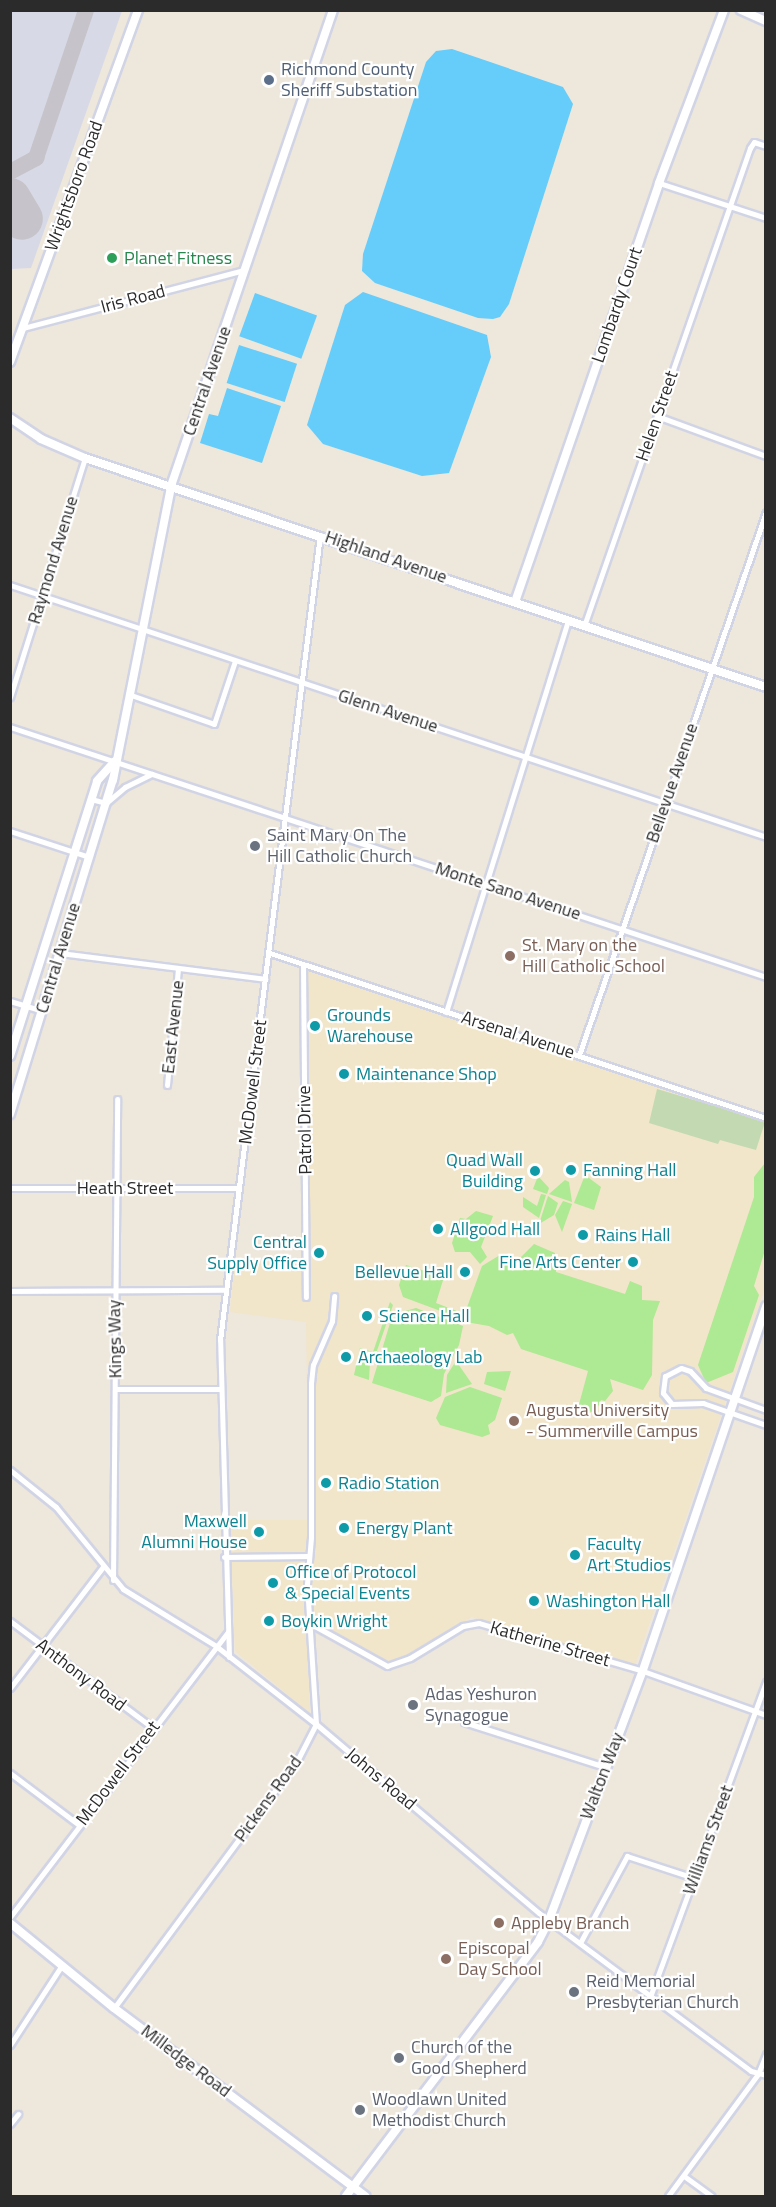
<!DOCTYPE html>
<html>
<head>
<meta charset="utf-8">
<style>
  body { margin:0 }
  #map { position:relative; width:776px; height:2207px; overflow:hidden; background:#eee7dc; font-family:"Titillium Web",sans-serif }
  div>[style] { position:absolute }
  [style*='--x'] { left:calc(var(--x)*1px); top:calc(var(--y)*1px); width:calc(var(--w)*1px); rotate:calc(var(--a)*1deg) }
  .education>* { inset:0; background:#f1e5ca }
  .airport>* { inset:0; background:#d7d9e6 }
  .green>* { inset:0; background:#aee993 }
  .cemetery>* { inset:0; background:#c3d9b1 }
  .water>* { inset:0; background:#66ccf9; transform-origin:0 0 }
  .taxiway>* { height:16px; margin:-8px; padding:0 8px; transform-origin:8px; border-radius:8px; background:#c6c4ca }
  .runway>* { height:42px; margin:-21px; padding:0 21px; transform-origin:21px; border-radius:21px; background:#c6c4ca }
  .roads { filter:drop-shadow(2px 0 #d1d4e5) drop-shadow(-2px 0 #d1d4e5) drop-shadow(0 2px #d1d4e5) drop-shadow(0 -2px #d1d4e5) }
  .street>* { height:5px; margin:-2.5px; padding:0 2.5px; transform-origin:2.5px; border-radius:2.5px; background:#fff }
  .secondary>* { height:8px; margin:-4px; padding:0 4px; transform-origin:4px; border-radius:4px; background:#fff }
  .dots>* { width:16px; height:16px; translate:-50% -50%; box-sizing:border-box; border:3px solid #fff; border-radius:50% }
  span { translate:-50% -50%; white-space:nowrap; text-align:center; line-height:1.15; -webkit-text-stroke:4.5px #fff; paint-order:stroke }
  .service-label { font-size:18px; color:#4e5e75 }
  .left { translate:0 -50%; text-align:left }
  .street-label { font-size:18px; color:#2b2b2b }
  .leisure-label { font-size:18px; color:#27864d }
  .worship-label { font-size:18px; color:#5b616d }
  .education-label { font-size:18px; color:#785e54 }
  .culture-label { font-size:18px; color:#0d838f }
  .right { translate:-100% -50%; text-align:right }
  .frame { position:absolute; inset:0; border:12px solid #2b2b2b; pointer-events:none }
</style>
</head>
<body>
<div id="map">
  <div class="education">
    <i style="clip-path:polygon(307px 969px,765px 1121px,765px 1288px,635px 1665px,472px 1617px,398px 1660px,388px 1661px,307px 1630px,310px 1713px,235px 1651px,230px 1520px,309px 1520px,306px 1322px,230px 1312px,235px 1263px,307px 1262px)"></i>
  </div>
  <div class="airport">
    <i style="clip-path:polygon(11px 10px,122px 11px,31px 268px,11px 269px)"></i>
  </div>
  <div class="green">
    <i style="clip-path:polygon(765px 1163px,765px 1250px,754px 1286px,759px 1295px,733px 1372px,706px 1383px,698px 1365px,754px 1197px,754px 1177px)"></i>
    <i style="clip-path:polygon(585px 1175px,601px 1187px,594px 1210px,574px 1203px)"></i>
    <i style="clip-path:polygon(538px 1176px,549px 1188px,547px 1194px,533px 1189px)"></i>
    <i style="clip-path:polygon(565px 1180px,569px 1182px,572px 1202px,549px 1194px)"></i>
    <i style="clip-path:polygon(541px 1194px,546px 1195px,539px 1218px,523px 1207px,523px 1197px,537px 1206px)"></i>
    <i style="clip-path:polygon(548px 1196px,558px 1203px,554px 1215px,539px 1224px)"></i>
    <i style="clip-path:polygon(563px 1201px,572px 1204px,562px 1232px,555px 1215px)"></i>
    <i style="clip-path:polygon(476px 1211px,493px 1216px,481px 1247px,487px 1257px,480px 1264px,470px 1252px,455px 1252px,452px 1243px,460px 1218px,466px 1219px)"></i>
    <i style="clip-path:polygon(534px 1244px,555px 1253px,556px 1272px,625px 1294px,630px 1281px,642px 1286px,642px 1300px,660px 1301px,653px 1320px,652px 1375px,643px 1390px,610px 1379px,613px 1391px,605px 1401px,601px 1400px,595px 1413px,578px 1408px,588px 1371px,521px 1349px,513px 1333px,507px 1335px,489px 1326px,466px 1322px,465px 1313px,482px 1266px,500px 1255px,519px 1259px)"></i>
    <i style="clip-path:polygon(406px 1265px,444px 1277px,436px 1303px,462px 1313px,462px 1319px,403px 1297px,399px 1285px)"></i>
    <i style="clip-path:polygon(390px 1302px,393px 1305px,373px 1362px,370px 1362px,369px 1380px,354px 1375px,360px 1348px,373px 1352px)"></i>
    <i style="clip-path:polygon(416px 1308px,463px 1326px,459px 1345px,444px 1374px,441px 1396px,431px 1402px,372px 1383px,390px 1323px,402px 1312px)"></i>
    <i style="clip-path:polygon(456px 1361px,472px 1384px,446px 1393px,447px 1375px)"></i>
    <i style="clip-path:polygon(511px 1371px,505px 1391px,484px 1384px,487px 1372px)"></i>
    <i style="clip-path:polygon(470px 1387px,502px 1398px,495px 1420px,488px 1425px,490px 1434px,482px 1437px,440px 1425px,436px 1418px,445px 1397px)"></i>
  </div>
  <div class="cemetery">
    <i style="clip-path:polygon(657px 1089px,728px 1110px,726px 1118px,728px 1110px,765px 1122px,756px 1150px,720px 1140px,718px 1144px,649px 1123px)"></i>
  </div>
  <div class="water">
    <i style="clip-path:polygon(452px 49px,563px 87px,573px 104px,509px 304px,500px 317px,493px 319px,478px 318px,375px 283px,362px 271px,363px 254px,426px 62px,436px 51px)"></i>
    <i style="clip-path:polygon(363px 292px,487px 335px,491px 357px,449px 473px,422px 476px,323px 444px,307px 425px,345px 305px)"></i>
    <i style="left:255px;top:293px;width:66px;height:46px;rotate:20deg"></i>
    <i style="left:239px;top:345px;width:61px;height:40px;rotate:18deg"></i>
    <i style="clip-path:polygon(227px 388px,281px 406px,262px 463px,200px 443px,209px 414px,218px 416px)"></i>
  </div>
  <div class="taxiway">
    <i style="--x:10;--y:172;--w:30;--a:-28"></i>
    <i style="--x:36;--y:158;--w:156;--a:-71.3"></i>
  </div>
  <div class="runway">
    <i style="--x:10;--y:199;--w:23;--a:59"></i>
  </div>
  <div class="roads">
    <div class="street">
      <i style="--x:659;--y:183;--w:113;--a:18.1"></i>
      <i style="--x:23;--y:328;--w:228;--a:-14.7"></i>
      <i style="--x:657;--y:416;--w:116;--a:20.2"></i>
      <i style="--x:10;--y:585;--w:797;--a:18.43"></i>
      <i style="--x:584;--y:626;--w:506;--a:-70.85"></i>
      <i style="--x:750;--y:148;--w:7;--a:-56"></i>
      <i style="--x:754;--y:142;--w:13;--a:18"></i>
      <i style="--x:128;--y:694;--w:91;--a:19.2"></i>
      <i style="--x:214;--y:724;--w:66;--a:-71.6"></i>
      <i style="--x:10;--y:697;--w:250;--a:-72.6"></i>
      <i style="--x:10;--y:727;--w:796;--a:18.3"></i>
      <i style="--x:91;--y:799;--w:16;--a:15"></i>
      <i style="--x:106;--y:803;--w:25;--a:-40"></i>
      <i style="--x:125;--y:787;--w:30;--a:-26"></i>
      <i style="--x:10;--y:831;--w:83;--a:18.2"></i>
      <i style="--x:60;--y:953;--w:207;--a:7.2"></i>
      <i style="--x:270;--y:953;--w:523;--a:18.4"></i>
      <i style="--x:303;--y:964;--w:333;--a:89.5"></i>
      <i style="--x:10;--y:1001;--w:34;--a:17"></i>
      <i style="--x:446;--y:1012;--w:410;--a:-72.7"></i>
      <i style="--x:579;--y:1055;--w:574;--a:-71"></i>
      <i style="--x:167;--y:1085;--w:117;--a:-84.6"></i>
      <i style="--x:10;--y:1188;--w:229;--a:0"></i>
      <i style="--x:10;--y:1291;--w:216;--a:-0.3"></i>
      <i style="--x:115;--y:1389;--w:104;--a:0"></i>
      <i style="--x:766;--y:1410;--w:64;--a:-159.9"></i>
      <i style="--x:706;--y:1388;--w:23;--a:-133"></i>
      <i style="--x:690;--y:1371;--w:9;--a:-162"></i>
      <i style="--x:681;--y:1368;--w:18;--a:153"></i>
      <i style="--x:665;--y:1376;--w:17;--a:97"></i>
      <i style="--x:663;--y:1393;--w:14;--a:51"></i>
      <i style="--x:672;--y:1404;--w:31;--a:-2"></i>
      <i style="--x:703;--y:1403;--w:67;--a:19.2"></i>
      <i style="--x:10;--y:1470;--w:59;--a:38.8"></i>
      <i style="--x:56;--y:1507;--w:106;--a:50.7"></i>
      <i style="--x:123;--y:1589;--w:109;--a:31.5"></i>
      <i style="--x:216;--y:1646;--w:127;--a:38"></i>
      <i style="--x:316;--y:1724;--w:292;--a:40.3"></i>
      <i style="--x:539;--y:1913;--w:264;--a:36.7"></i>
      <i style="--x:751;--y:2071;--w:16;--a:15"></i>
      <i style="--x:224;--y:1557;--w:85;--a:-0.7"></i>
      <i style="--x:113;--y:1580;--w:481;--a:-89.5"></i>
      <i style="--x:10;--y:1621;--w:179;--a:36.8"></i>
      <i style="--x:311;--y:1624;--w:87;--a:28.9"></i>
      <i style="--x:387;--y:1666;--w:24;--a:-19"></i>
      <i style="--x:410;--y:1658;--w:62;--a:-31.1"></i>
      <i style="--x:463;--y:1626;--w:16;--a:-11"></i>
      <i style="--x:479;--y:1623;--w:171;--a:16.3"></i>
      <i style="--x:643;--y:1671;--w:131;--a:19.7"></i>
      <i style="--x:229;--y:1657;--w:317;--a:-91.6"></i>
      <i style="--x:220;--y:1340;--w:811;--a:-82.92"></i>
      <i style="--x:10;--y:1688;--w:153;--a:-52.5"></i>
      <i style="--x:464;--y:1722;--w:148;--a:17.7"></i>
      <i style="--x:10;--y:1773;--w:86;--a:37"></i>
      <i style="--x:10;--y:1917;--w:359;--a:-52.6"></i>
      <i style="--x:580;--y:1943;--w:99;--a:-61.6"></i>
      <i style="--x:627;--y:1856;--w:71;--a:18.2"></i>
      <i style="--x:650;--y:1997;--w:336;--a:-69.8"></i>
      <i style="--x:114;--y:2008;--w:307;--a:-53.5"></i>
      <i style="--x:297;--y:1761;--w:42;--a:-62.8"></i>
      <i style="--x:316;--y:1724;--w:140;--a:-93.7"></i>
      <i style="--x:307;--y:1584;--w:47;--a:-85.1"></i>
      <i style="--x:311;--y:1537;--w:154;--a:-90"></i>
      <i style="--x:311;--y:1383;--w:18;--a:-84"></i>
      <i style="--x:313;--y:1365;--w:48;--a:-66.6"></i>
      <i style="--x:332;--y:1321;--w:25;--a:-85"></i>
      <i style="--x:10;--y:2045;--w:95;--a:-57"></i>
      <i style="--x:10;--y:2124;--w:13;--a:-51"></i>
      <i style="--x:684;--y:2176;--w:34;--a:36"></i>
      <i style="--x:668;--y:2196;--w:152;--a:-53.6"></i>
      <i style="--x:758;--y:2074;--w:22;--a:-68"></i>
    </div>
    <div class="secondary">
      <i style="--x:741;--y:10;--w:27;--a:24"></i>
      <i style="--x:10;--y:362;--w:375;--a:-70"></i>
      <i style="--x:10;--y:418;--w:37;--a:34"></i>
      <i style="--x:41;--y:439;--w:48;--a:23.4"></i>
      <i style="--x:85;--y:458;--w:718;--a:18.59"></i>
      <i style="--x:515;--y:602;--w:443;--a:-71"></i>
      <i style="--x:659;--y:183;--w:185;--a:-69.4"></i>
      <i style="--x:10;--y:1056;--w:288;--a:-72.4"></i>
      <i style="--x:97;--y:781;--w:27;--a:-48"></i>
      <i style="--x:10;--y:1114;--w:350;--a:-72.9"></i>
      <i style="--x:113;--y:780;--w:300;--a:-78.8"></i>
      <i style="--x:171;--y:486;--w:503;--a:-71.2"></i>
      <i style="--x:10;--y:1923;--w:134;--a:39.3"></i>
      <i style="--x:114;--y:2008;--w:314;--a:36.8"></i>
      <i style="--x:346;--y:2196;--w:318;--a:-52.9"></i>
      <i style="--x:538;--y:1942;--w:25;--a:-63"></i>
      <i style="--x:549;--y:1920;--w:267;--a:-69.4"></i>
      <i style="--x:643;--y:1670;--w:384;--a:-71.3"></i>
    </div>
  </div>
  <div class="dots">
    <i style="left:269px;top:80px;background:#5c6f8a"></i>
    <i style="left:112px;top:258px;background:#2e9e5b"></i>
    <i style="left:255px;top:846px;background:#6b7280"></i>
    <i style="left:510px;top:956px;background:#8d6e63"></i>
    <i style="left:315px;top:1026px;background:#0f9aa8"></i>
    <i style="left:344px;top:1074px;background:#0f9aa8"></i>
    <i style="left:571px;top:1170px;background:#0f9aa8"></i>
    <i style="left:535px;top:1171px;background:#0f9aa8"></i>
    <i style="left:438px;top:1229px;background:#0f9aa8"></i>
    <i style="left:583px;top:1235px;background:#0f9aa8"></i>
    <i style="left:319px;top:1253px;background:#0f9aa8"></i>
    <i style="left:633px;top:1262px;background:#0f9aa8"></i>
    <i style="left:465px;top:1272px;background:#0f9aa8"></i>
    <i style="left:367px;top:1316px;background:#0f9aa8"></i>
    <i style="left:346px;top:1357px;background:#0f9aa8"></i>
    <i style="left:514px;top:1421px;background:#8d6e63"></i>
    <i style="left:326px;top:1483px;background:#0f9aa8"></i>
    <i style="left:344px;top:1528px;background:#0f9aa8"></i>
    <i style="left:259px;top:1532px;background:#0f9aa8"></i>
    <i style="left:575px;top:1555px;background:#0f9aa8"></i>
    <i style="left:273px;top:1583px;background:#0f9aa8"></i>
    <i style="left:534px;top:1601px;background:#0f9aa8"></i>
    <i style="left:269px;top:1621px;background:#0f9aa8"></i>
    <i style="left:413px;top:1705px;background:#6b7280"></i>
    <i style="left:499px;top:1923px;background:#8d6e63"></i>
    <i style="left:446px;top:1959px;background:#8d6e63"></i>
    <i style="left:574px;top:1992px;background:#6b7280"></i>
    <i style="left:399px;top:2058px;background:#6b7280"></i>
    <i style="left:360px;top:2110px;background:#6b7280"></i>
  </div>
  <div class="service-label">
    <span class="left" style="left:281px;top:80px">Richmond County<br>Sheriff Substation</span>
  </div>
  <div class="street-label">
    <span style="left:74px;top:186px;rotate:-70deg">Wrightsboro Road</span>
    <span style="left:133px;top:299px;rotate:-15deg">Iris Road</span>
    <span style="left:617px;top:305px;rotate:-71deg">Lombardy Court</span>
    <span style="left:207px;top:381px;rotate:-71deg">Central Avenue</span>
    <span style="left:657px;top:416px;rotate:-71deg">Helen Street</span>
    <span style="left:386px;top:557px;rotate:19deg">Highland Avenue</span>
    <span style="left:53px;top:560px;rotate:-73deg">Raymond Avenue</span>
    <span style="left:388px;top:711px;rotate:18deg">Glenn Avenue</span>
    <span style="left:672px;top:783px;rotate:-71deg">Bellevue Avenue</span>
    <span style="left:508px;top:891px;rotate:18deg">Monte Sano Avenue</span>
    <span style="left:58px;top:958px;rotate:-73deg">Central Avenue</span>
    <span style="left:173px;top:1027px;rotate:-84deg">East Avenue</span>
    <span style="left:518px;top:1035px;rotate:18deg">Arsenal Avenue</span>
    <span style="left:253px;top:1082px;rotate:-83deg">McDowell Street</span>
    <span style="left:305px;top:1130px;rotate:-91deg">Patrol Drive</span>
    <span style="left:125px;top:1188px">Heath Street</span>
    <span style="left:115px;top:1339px;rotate:-91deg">Kings Way</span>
    <span style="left:550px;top:1644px;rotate:16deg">Katherine Street</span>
    <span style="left:81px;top:1675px;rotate:37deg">Anthony Road</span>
    <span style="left:118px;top:1773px;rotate:-53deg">McDowell Street</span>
    <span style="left:602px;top:1776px;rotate:-69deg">Walton Way</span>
    <span style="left:381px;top:1779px;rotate:40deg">Johns Road</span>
    <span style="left:268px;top:1799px;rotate:-54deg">Pickens Road</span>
    <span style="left:708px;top:1840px;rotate:-70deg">Williams Street</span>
    <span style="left:186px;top:2061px;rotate:37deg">Milledge Road</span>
  </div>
  <div class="leisure-label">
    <span class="left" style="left:124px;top:258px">Planet Fitness</span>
  </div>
  <div class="worship-label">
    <span class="left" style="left:267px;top:846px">Saint Mary On The<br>Hill Catholic Church</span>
    <span class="left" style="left:425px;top:1705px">Adas Yeshuron<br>Synagogue</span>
    <span class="left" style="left:586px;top:1992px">Reid Memorial<br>Presbyterian Church</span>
    <span class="left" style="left:411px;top:2058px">Church of the<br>Good Shepherd</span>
    <span class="left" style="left:372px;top:2110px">Woodlawn United<br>Methodist Church</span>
  </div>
  <div class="education-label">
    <span class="left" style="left:522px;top:956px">St. Mary on the<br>Hill Catholic School</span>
    <span class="left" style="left:526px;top:1421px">Augusta University<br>- Summerville Campus</span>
    <span class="left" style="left:511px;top:1923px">Appleby Branch</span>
    <span class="left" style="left:458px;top:1959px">Episcopal<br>Day School</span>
  </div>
  <div class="culture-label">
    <span class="left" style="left:327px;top:1026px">Grounds<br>Warehouse</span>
    <span class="left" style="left:356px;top:1074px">Maintenance Shop</span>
    <span class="right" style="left:523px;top:1171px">Quad Wall<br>Building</span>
    <span class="left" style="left:583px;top:1170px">Fanning Hall</span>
    <span class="left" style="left:450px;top:1229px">Allgood Hall</span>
    <span class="left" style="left:595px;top:1235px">Rains Hall</span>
    <span class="right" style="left:307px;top:1253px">Central<br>Supply Office</span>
    <span class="right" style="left:621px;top:1262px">Fine Arts Center</span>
    <span class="right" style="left:453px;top:1272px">Bellevue Hall</span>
    <span class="left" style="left:379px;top:1316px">Science Hall</span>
    <span class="left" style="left:358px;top:1357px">Archaeology Lab</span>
    <span class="left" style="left:338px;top:1483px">Radio Station</span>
    <span class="right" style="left:247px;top:1532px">Maxwell<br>Alumni House</span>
    <span class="left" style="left:356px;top:1528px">Energy Plant</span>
    <span class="left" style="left:587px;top:1555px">Faculty<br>Art Studios</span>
    <span class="left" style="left:285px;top:1583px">Office of Protocol<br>&amp; Special Events</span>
    <span class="left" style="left:546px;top:1601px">Washington Hall</span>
    <span class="left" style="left:281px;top:1621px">Boykin Wright</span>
  </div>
  <div class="frame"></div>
</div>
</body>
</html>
